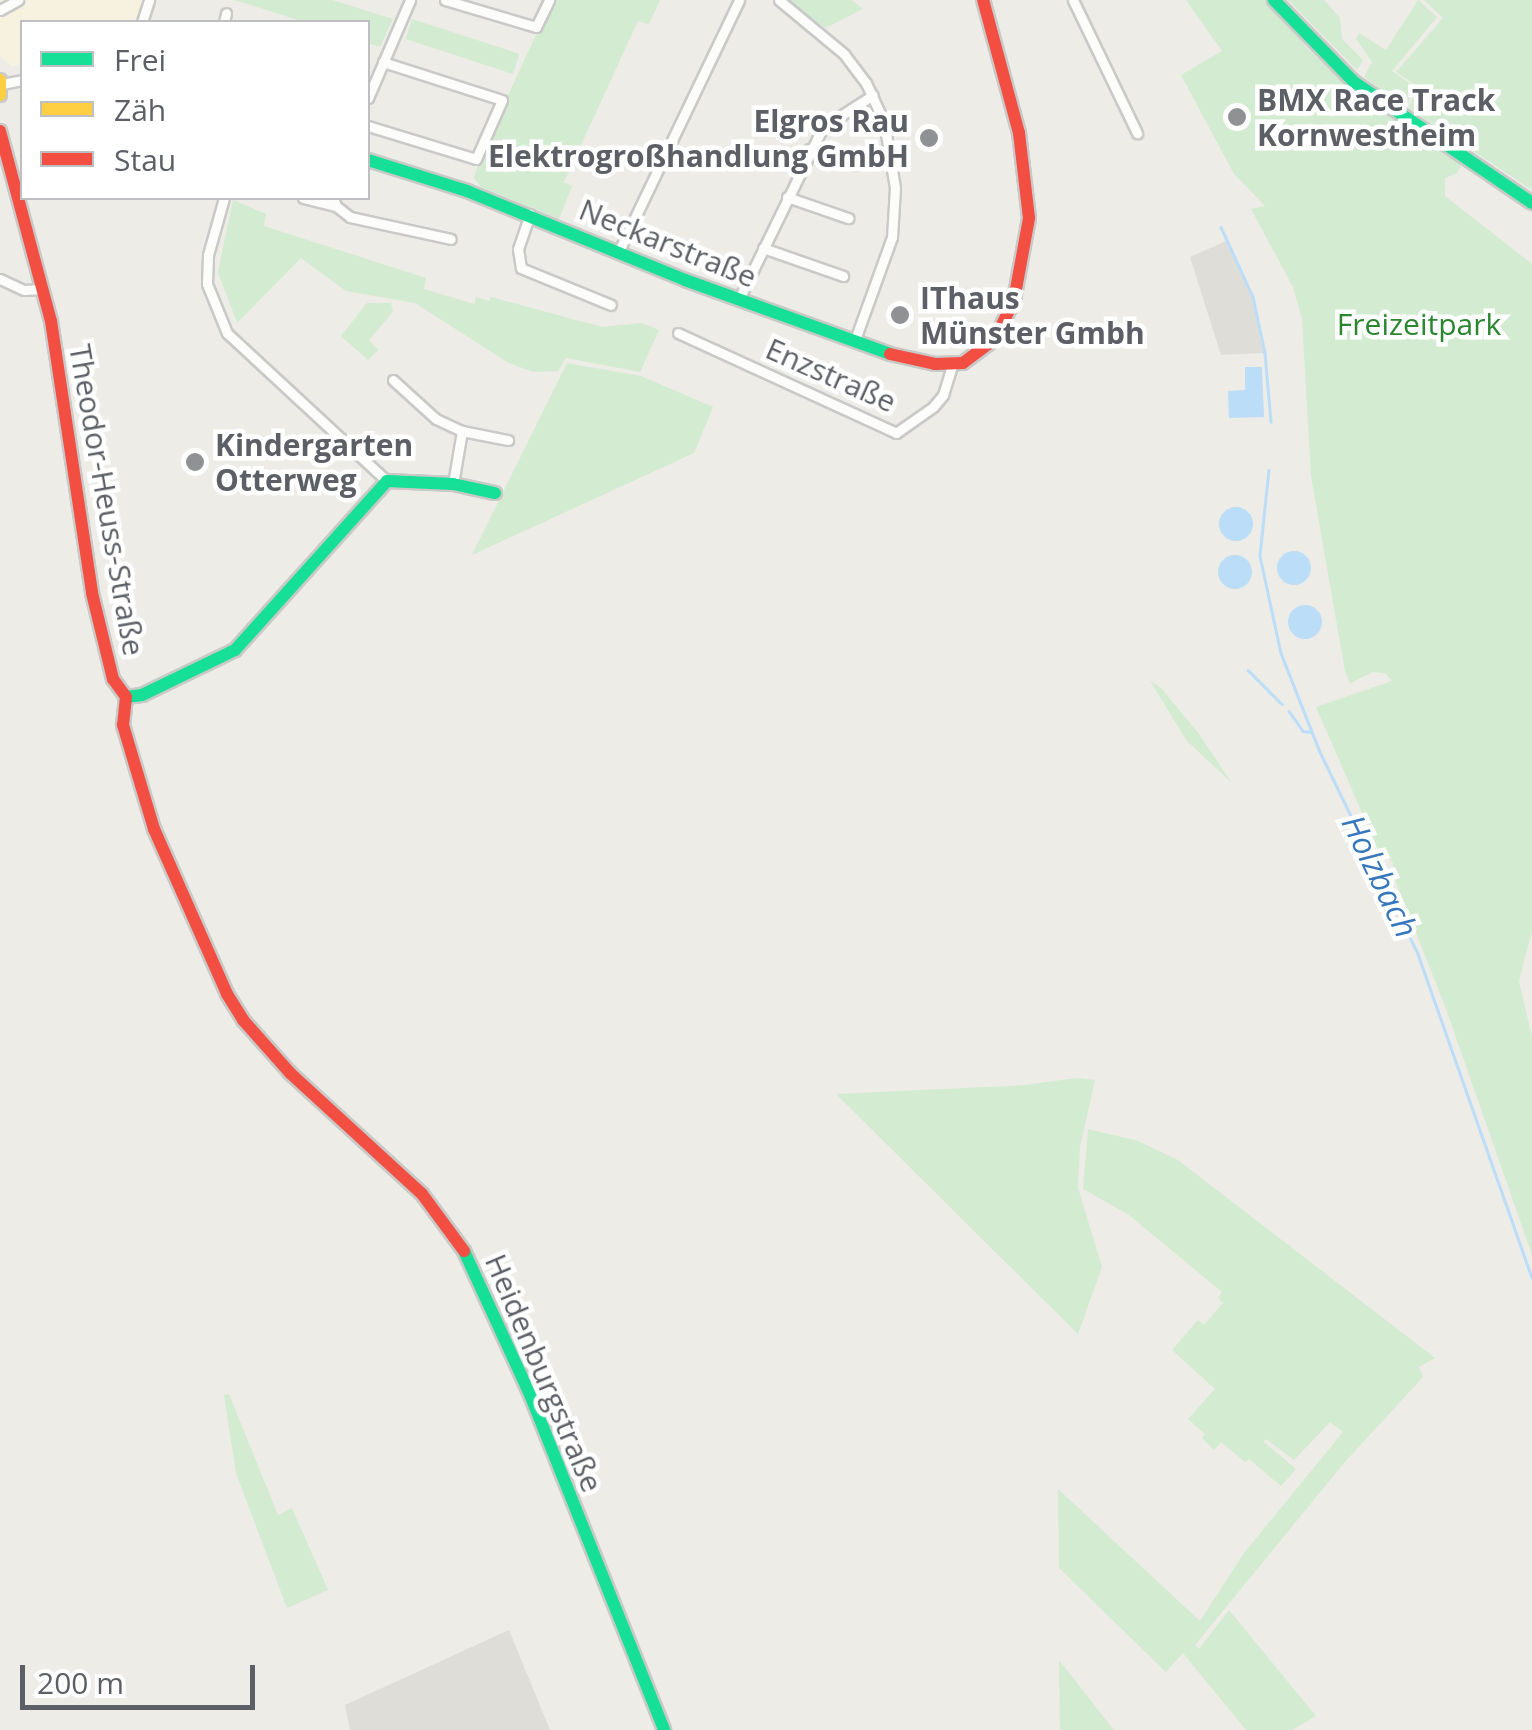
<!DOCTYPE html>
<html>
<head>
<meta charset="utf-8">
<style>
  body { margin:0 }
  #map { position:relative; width:1532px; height:1730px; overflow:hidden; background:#edece7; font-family:"Open Sans",sans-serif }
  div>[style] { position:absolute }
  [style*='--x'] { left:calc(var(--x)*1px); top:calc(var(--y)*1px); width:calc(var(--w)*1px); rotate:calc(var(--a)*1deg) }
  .commercial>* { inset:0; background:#f7f2e0 }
  .industrial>* { inset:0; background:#deddd8 }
  .green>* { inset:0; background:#d3ebd0; transform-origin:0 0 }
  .water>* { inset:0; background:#bbddf8 }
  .round { border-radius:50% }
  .stream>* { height:2.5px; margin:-1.25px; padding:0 1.25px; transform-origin:1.25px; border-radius:1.25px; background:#bbddf8 }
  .roads { filter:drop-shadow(2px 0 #c9c9c8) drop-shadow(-2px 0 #c9c9c8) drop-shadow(0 2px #c9c9c8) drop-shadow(0 -2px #c9c9c8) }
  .street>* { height:9px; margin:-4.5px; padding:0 4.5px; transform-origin:4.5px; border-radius:4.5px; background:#fcfcfb }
  .fast>* { height:12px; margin:-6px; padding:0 6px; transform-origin:6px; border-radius:6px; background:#16e098 }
  .slow>* { height:12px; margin:-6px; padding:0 6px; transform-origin:6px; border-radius:6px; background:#ffcf43 }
  .jam>* { height:12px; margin:-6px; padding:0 6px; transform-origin:6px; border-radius:6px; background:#f24e42 }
  .dots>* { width:28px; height:28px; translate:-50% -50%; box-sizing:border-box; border:5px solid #fff; border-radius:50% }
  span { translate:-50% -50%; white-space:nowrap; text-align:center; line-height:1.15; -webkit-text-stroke:9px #fff; paint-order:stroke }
  .poi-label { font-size:30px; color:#5c6066; font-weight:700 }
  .left { translate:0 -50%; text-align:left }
  .right { translate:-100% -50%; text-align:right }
  .street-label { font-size:30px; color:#5c6066 }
  .park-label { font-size:30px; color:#2b8630 }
  .water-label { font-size:32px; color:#3677bd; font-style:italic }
  .legend { position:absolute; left:20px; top:20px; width:350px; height:180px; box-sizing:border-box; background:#fff; border:2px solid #bebfc2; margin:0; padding:12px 18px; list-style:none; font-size:30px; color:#5c6066 }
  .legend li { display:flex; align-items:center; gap:20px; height:50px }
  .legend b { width:50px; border:2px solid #bebfc2 }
  .scale { position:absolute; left:20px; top:1665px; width:235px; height:45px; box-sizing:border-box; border:5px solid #5c6066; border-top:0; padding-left:12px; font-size:30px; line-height:35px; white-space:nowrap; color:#5c6066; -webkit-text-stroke:8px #fff; paint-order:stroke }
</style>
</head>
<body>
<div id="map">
  <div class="commercial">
    <i style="clip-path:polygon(0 0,144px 0,137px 22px,22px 22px,22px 64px,12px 66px,0 57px)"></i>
  </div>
  <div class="industrial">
    <i style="clip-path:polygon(1226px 241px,1252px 298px,1264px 353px,1221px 355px,1190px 257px)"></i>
    <i style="clip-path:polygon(509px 1630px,550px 1730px,350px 1730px,345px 1705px)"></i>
  </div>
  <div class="green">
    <i style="clip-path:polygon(235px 0,332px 0,393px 19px,380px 47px,368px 43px,368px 22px,304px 22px)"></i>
    <i style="clip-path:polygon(552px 0,660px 0,649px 24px,638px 21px,564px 182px,572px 186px,559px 219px,481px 187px,474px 178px,482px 152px)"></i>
    <i style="clip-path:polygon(789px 0,852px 0,863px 9px,825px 28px)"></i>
    <i style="clip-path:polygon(1186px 0,1268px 0,1307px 48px,1339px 78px,1462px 164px,1457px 173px,1445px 178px,1445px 196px,1532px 264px,1532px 931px,1519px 981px,1532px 1037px,1532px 1255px,1446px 1009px,1394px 877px,1393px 863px,1377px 847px,1316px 707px,1392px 681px,1385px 673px,1373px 672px,1350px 683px,1345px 671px,1311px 476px,1302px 319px,1293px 287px,1251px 209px,1265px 206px,1234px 174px,1181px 75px,1222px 51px)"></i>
    <i style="clip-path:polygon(1288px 0,1324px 0,1340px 18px,1342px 39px,1363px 60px,1357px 70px)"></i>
    <i style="clip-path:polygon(1418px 0,1437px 17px,1392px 71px,1415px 87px,1405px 108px,1364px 77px,1372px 62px,1356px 39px,1359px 33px,1386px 50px)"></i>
    <i style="clip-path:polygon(1424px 0,1532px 0,1532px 190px,1409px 108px,1417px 86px,1396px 72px,1443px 18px)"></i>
    <i style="left:412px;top:19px;width:113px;height:21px;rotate:18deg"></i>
    <i style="clip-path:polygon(233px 200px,266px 214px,264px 226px,426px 278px,424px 289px,474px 304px,476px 297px,489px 301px,491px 297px,602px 327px,642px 323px,659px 330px,640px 372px,566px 358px,558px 371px,533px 372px,507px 362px,415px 303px,346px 291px,301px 258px,237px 323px,218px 272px)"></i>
    <i style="clip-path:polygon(367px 303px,391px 303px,393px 312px,369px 340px,378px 350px,368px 360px,341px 336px)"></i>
    <i style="clip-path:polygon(567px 363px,641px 376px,713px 407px,694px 453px,472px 555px)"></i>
    <i style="clip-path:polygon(1150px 681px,1161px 688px,1199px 734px,1232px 783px,1187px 741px)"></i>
    <i style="clip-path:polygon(1076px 1078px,1095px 1080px,1080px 1147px,1078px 1188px,1102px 1267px,1078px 1334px,836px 1094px,1026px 1085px)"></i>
    <i style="clip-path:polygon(1088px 1129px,1138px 1141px,1178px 1160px,1435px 1358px,1419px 1367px,1423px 1377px,1344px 1463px,1195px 1645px,1199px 1649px,1229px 1610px,1316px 1716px,1292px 1730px,1246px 1730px,1183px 1653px,1166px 1672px,1059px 1568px,1058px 1489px,1200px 1621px,1244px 1553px,1343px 1432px,1330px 1422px,1294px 1460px,1266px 1439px,1264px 1442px,1296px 1469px,1281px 1486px,1249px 1459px,1245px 1462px,1221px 1442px,1214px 1450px,1202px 1438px,1205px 1434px,1188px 1419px,1215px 1389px,1172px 1350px,1198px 1320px,1204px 1325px,1223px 1303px,1218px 1298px,1222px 1292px,1129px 1215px,1083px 1189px)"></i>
    <i style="clip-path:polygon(229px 1394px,278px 1515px,292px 1508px,328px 1590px,287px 1608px,236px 1473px,224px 1395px)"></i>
    <i style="clip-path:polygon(1059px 1660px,1114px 1730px,1060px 1730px)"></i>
  </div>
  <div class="water">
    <i style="clip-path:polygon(1245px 367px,1262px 367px,1264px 417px,1229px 418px,1228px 391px,1245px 390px)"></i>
    <i class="round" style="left:1219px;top:507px;width:34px;height:34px"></i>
    <i class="round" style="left:1277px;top:551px;width:34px;height:34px"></i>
    <i class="round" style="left:1218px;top:555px;width:34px;height:34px"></i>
    <i class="round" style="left:1288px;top:605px;width:34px;height:34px"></i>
  </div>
  <div class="stream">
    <i style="--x:1221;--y:227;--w:77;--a:65.4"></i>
    <i style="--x:1253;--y:297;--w:57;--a:77.9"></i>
    <i style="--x:1265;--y:353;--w:69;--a:85"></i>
    <i style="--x:1269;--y:470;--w:86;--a:96"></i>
    <i style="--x:1260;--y:556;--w:99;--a:77.8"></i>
    <i style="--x:1281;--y:653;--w:106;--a:68.5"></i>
    <i style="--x:1320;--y:752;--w:225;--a:64.1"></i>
    <i style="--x:1418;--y:954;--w:343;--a:70.6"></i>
    <i style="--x:1248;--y:670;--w:48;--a:45"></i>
    <i style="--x:1289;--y:711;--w:24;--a:55"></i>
    <i style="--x:1303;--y:731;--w:8;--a:7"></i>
  </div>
  <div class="roads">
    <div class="street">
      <i style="--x:445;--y:0;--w:95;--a:16.5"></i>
      <i style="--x:536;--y:27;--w:30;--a:-64"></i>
      <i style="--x:779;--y:0;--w:85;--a:39.7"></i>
      <i style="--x:844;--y:54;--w:36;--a:53"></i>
      <i style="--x:866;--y:83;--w:43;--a:65.2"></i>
      <i style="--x:884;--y:122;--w:67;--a:80.5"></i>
      <i style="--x:895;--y:188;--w:49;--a:93.5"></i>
      <i style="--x:892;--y:237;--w:109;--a:109.8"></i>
      <i style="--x:1073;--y:0;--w:148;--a:64.3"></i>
      <i style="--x:0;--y:10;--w:21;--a:-29"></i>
      <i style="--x:142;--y:22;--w:23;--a:-72"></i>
      <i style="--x:224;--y:22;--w:9;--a:-77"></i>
      <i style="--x:2;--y:84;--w:20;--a:-11"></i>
      <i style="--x:368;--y:98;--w:107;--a:-66.8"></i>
      <i style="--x:368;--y:126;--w:113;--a:17"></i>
      <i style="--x:476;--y:159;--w:64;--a:-66.2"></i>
      <i style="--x:502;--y:100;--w:125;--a:-162.3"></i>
      <i style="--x:809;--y:149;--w:49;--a:19.2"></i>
      <i style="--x:787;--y:197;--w:65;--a:19"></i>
      <i style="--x:224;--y:198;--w:59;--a:105.7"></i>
      <i style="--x:208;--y:255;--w:29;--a:92"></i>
      <i style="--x:207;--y:284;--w:53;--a:67.8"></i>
      <i style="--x:227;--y:333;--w:218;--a:42.8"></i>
      <i style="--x:303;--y:198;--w:34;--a:14"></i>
      <i style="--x:333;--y:198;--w:9;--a:69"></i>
      <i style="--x:336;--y:206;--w:18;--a:38"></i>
      <i style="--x:350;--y:217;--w:103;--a:12.3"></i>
      <i style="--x:530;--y:214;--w:37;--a:109"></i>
      <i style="--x:518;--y:249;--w:19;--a:81"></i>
      <i style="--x:521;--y:268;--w:97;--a:22.3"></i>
      <i style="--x:763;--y:248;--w:85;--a:19.3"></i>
      <i style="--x:618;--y:253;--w:280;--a:-64.4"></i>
      <i style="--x:0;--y:279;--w:26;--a:25"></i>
      <i style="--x:24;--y:290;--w:19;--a:-3"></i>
      <i style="--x:739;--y:299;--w:191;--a:-64"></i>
      <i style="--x:823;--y:127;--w:59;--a:-32.6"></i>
      <i style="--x:678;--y:333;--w:240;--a:24.6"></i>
      <i style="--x:896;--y:433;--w:45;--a:-35.1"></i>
      <i style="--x:933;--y:407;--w:16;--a:-50"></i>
      <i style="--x:943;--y:395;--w:31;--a:-73"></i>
      <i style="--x:393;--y:380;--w:58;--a:42.2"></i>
      <i style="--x:436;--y:419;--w:29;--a:25"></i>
      <i style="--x:453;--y:484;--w:54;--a:-80.4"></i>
      <i style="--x:462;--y:431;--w:47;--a:11.1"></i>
    </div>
    <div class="fast">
      <i style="--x:1274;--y:0;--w:115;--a:45.7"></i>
      <i style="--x:1354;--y:82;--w:215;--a:34.2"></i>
      <i style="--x:368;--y:160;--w:104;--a:17.4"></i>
      <i style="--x:467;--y:191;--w:235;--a:22.2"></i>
      <i style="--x:685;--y:280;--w:218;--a:19.8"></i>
      <i style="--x:126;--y:697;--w:16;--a:-7"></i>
      <i style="--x:142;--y:695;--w:103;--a:-25.8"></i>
      <i style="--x:235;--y:650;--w:227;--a:-48"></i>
      <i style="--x:387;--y:481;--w:66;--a:2.6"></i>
      <i style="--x:453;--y:484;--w:43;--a:12.1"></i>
      <i style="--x:464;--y:1251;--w:155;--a:65.3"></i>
      <i style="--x:529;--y:1392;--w:364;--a:68.2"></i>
    </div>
    <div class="slow">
      <i style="--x:0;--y:80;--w:15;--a:90"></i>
    </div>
    <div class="jam">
      <i style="--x:0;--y:131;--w:197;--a:75"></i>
      <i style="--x:51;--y:321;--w:275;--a:81.4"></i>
      <i style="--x:92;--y:593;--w:89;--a:76.3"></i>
      <i style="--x:113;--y:679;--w:22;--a:54"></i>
      <i style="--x:890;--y:354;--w:46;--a:12.5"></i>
      <i style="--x:935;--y:364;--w:28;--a:-2"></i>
      <i style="--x:963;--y:363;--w:40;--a:-37"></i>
      <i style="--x:995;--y:339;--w:43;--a:-64"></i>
      <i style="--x:1014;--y:300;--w:83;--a:-79.6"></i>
      <i style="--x:1029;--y:218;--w:86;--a:-96.7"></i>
      <i style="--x:1019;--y:133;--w:138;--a:-105.1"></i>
      <i style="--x:126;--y:697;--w:28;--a:96"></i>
      <i style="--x:123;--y:725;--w:109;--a:73.4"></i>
      <i style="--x:154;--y:829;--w:180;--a:66.1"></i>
      <i style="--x:227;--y:994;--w:31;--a:58"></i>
      <i style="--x:243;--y:1020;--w:71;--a:48.4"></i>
      <i style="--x:290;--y:1073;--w:179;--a:42.5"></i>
      <i style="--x:422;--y:1194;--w:71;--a:53.6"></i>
    </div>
  </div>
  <div class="dots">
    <i style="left:1237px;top:117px;background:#8f9193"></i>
    <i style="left:929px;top:138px;background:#8f9193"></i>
    <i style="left:900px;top:315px;background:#8f9193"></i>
    <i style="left:195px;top:462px;background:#8f9193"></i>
  </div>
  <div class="poi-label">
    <span class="left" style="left:1257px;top:117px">BMX Race Track<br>Kornwestheim</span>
    <span class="right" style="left:909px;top:138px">Elgros Rau<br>Elektrogroßhandlung GmbH</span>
    <span class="left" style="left:920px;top:315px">IThaus<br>Münster Gmbh</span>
    <span class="left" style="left:215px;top:462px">Kindergarten<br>Otterweg</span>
  </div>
  <div class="street-label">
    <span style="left:668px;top:243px;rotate:22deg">Neckarstraße</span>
    <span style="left:831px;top:375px;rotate:24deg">Enzstraße</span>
    <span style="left:107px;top:500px;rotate:80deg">Theodor-Heuss-Straße</span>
    <span style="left:544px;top:1373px;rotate:67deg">Heidenburgstraße</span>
  </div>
  <div class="park-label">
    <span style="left:1419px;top:324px">Freizeitpark</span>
  </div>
  <div class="water-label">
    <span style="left:1380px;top:876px;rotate:64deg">Holzbach</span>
  </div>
  <ul class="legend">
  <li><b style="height:12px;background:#16e098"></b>Frei</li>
  <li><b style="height:12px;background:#ffcf43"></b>Zäh</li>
  <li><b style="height:12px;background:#f24e42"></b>Stau</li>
  </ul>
  <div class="scale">200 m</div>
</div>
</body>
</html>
